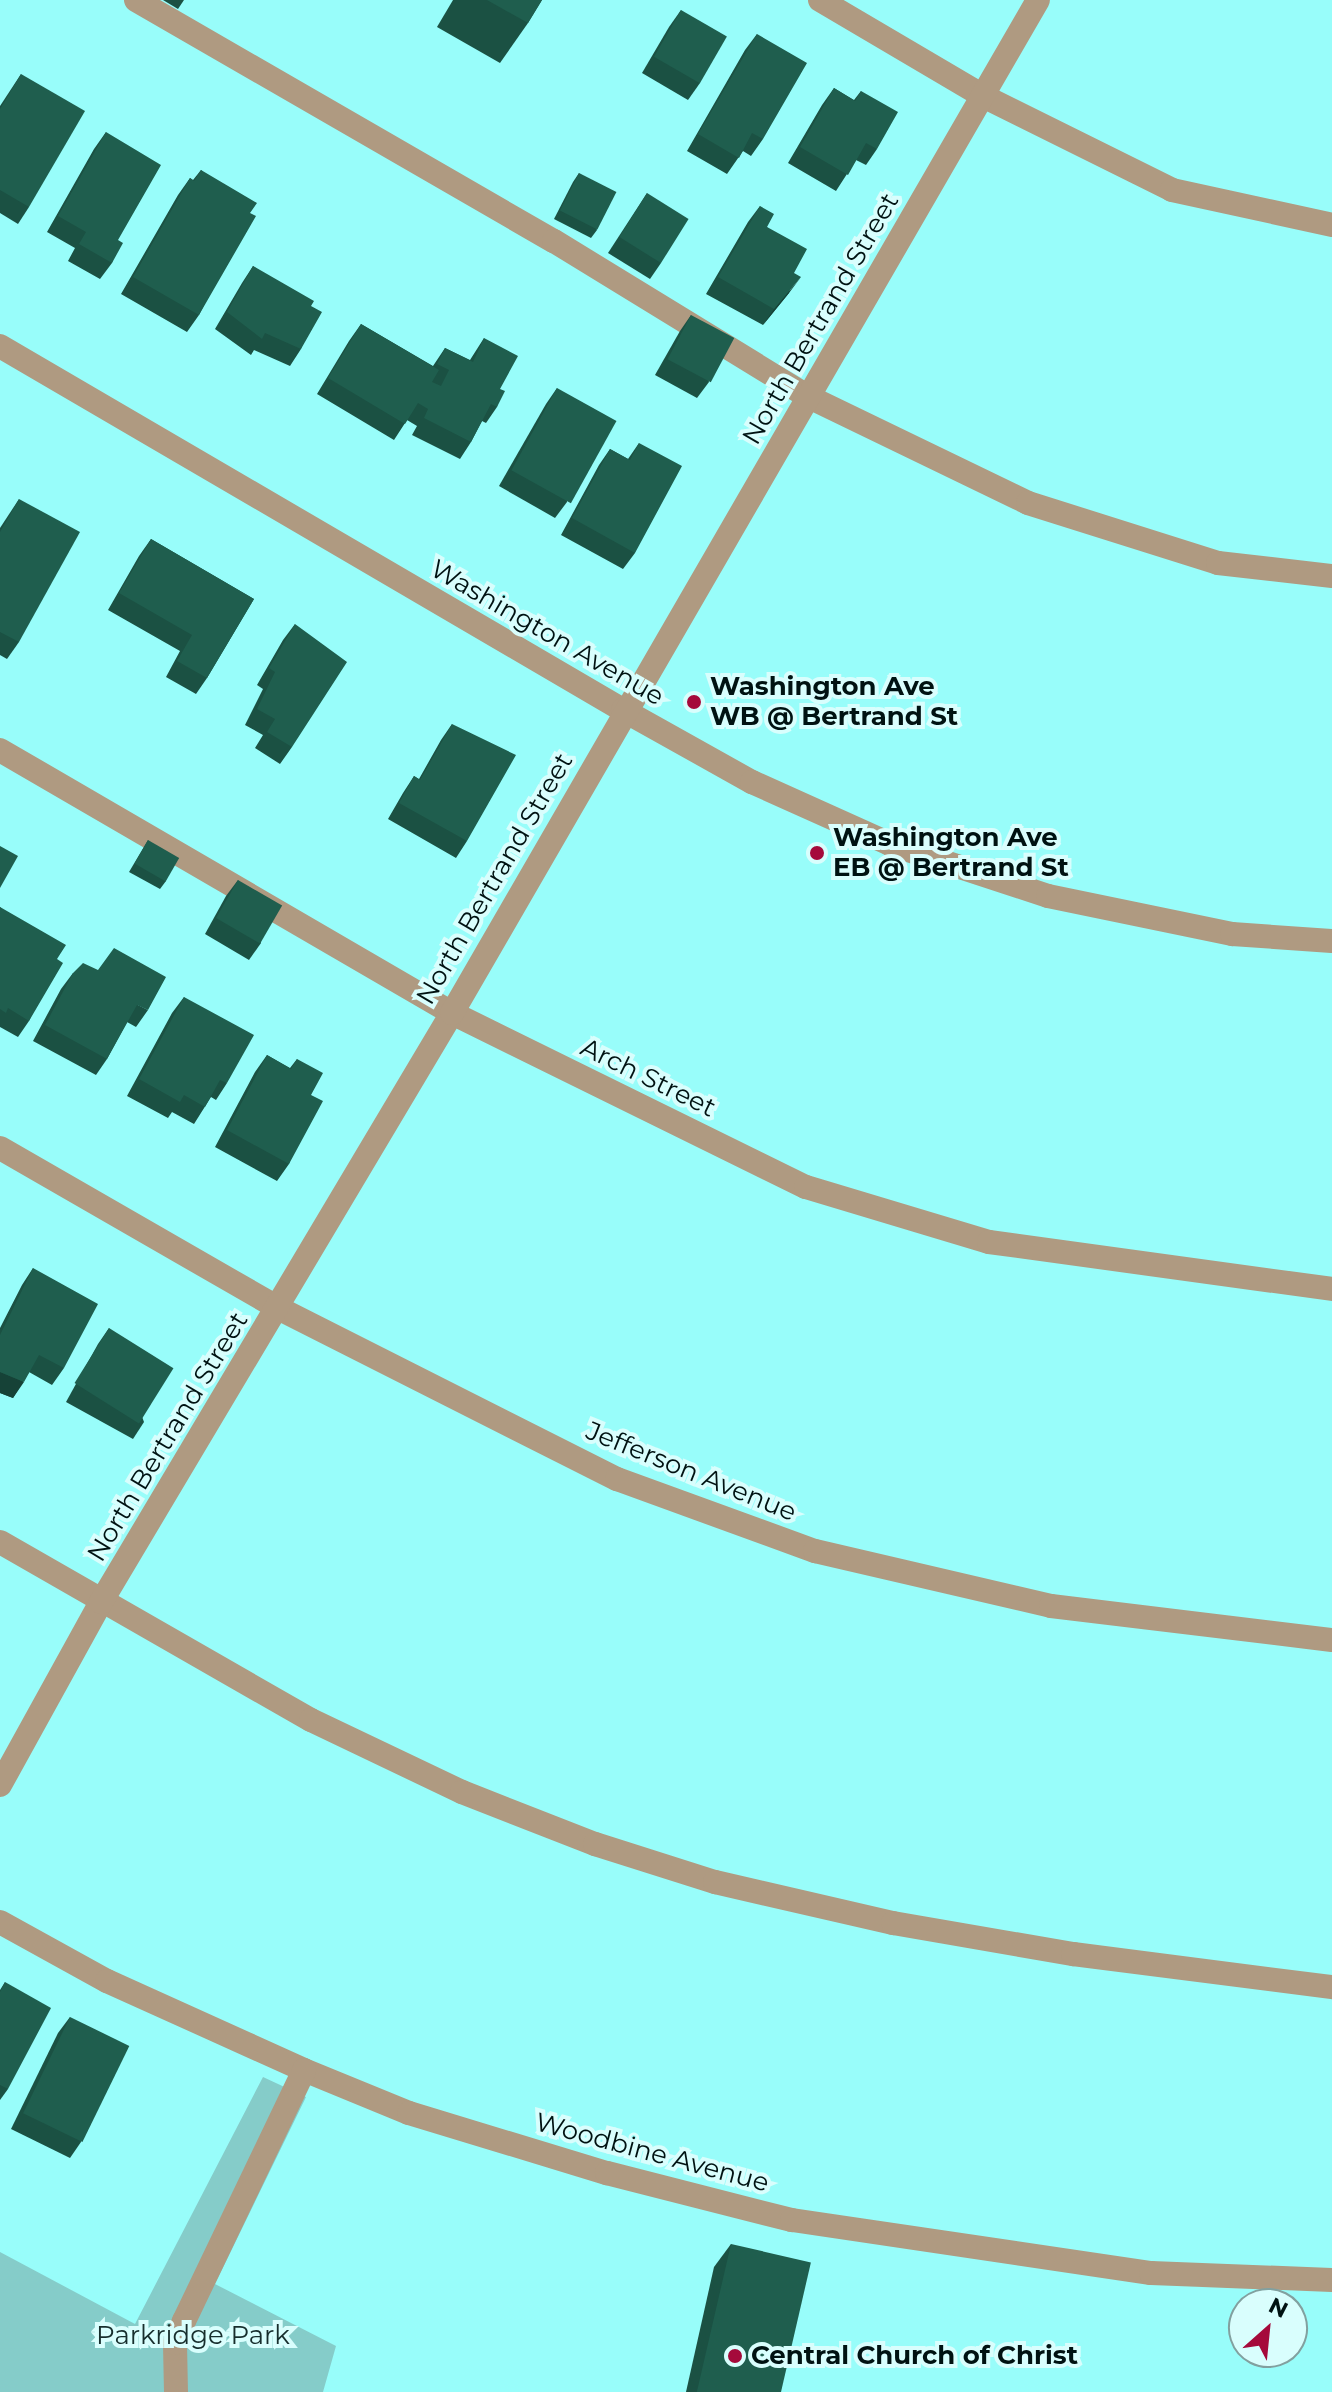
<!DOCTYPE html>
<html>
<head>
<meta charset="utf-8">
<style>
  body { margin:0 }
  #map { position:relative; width:1332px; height:2392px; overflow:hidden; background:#98fdfa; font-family:Montserrat,sans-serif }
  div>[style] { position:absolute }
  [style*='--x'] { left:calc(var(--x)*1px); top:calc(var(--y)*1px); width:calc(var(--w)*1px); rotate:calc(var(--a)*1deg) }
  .green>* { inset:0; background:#85ccc9 }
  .minor>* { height:24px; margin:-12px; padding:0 12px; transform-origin:12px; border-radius:12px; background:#af9a81 }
  .wall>* { inset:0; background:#1b5143 }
  .shaded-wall>* { inset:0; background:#164237 }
  .building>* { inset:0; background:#1f5e4e; transform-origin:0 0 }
  .dots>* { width:22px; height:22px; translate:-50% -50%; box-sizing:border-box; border:4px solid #d9fefd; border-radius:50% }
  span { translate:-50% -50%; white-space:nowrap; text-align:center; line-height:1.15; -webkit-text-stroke:8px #d9fefd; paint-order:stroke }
  .street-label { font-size:26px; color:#001212 }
  .poi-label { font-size:26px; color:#001212; font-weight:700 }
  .left { translate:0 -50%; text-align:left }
  .park-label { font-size:26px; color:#172e2d }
  .north { position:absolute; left:1228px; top:2288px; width:80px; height:80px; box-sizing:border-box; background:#d9fefd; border:2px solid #82a09f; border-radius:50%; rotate:27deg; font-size:22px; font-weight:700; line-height:32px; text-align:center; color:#001212 }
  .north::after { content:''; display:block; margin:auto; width:28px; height:36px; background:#a50a3b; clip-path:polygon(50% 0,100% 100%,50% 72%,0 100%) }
</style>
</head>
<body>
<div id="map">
  <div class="green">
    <i style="clip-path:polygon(263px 2077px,306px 2097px,215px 2284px,336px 2346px,323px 2392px,0 2392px,0 2252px,135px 2324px)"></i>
  </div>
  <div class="minor">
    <i style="--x:136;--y:0;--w:482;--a:30"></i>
    <i style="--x:554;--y:241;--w:299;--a:31.5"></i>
    <i style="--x:809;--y:397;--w:243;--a:25.8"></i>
    <i style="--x:1028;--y:503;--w:199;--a:17.5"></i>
    <i style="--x:1218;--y:563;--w:115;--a:6.5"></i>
    <i style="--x:820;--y:0;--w:189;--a:30.5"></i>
    <i style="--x:983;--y:96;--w:211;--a:26.4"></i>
    <i style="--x:1172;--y:190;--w:164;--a:12.3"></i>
    <i style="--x:0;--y:346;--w:722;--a:30.3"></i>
    <i style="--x:623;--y:710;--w:148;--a:29.2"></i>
    <i style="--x:752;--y:782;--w:151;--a:24.2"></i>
    <i style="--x:890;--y:844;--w:166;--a:18.2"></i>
    <i style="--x:1048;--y:896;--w:188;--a:11.7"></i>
    <i style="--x:1232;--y:934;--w:100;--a:4"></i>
    <i style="--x:0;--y:750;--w:523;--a:30.19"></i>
    <i style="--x:452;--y:1013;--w:394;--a:26.2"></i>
    <i style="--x:806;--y:1187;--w:191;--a:16.7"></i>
    <i style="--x:989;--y:1242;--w:346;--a:7.8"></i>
    <i style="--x:0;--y:1148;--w:321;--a:29.9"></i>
    <i style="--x:278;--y:1308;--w:380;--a:26.8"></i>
    <i style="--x:617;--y:1479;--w:211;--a:20"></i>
    <i style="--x:815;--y:1551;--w:242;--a:13.1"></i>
    <i style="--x:1051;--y:1606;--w:283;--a:6.9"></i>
    <i style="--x:0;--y:1542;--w:358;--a:29.8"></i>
    <i style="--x:311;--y:1720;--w:167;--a:25.5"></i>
    <i style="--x:462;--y:1792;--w:143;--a:21.4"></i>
    <i style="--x:595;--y:1844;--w:126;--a:17.6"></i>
    <i style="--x:715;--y:1882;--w:183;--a:13"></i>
    <i style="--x:893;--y:1923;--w:183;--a:9.8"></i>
    <i style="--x:1073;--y:1954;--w:261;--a:7.3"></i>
    <i style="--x:0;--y:1785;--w:209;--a:-61.1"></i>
    <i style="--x:101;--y:1602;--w:686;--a:-59.21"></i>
    <i style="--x:452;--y:1013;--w:1170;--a:-59.95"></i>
    <i style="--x:0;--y:1922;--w:122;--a:28.9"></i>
    <i style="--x:107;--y:1981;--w:216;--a:24.3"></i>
    <i style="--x:304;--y:2070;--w:113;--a:22.3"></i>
    <i style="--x:409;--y:2113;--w:207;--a:16.9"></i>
    <i style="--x:607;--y:2173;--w:191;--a:14.3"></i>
    <i style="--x:792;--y:2220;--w:363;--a:8.4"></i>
    <i style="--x:1151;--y:2273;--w:181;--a:2.2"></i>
    <i style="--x:176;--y:2392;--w:49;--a:-91.2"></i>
    <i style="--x:175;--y:2343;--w:24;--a:-68"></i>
    <i style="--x:184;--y:2321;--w:278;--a:-64.4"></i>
  </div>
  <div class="wall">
    <i style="clip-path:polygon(163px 0,184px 0,178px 9px)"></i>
    <i style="clip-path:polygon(453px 0,542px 0,528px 23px,500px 63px,437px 27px)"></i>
    <i style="clip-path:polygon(681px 10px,700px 83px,688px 100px,642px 73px,669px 27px)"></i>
    <i style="clip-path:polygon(757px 34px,763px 139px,751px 156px,743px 151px,727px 174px,687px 151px,745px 50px)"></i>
    <i style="clip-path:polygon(21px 74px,29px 207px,18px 224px,0 213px,0 106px)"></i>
    <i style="clip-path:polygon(834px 88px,854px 100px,861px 91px,877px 149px,866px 165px,856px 160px,836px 191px,788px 163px,822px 105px)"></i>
    <i style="clip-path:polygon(106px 132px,118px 240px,112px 263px,100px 279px,68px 261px,75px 248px,47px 232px,94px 149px)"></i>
    <i style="clip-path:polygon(201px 170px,250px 213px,199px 315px,187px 332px,121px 294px,178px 195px,190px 178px,193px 180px)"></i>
    <i style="clip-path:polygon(579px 173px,597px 230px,591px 238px,554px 219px,573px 182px)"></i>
    <i style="clip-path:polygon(647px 193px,661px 263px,650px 279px,608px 253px)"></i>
    <i style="clip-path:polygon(760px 206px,767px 227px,794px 273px,789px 293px,763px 325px,706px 294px,748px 222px)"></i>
    <i style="clip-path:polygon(253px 266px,311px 306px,301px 349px,290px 366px,254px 350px,251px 355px,215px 329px,242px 283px)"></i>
    <i style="clip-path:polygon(691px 315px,709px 382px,697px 398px,655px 375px,680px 331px)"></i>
    <i style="clip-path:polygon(361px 324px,433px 366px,445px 348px,470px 360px,484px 338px,500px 389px,497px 407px,486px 423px,482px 421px,471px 442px,460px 459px,412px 435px,417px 426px,407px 420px,394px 440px,317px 394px,349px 341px)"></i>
    <i style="clip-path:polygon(557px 388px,567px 502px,555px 518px,499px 486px,546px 404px)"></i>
    <i style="clip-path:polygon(639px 443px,635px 553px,623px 569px,561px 535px,599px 465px,610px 449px,628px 459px)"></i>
    <i style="clip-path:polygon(19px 499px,19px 642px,7px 659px,0 655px,0 528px)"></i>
    <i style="clip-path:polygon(151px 539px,254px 599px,207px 678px,196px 694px,166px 677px,180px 651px,108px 610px,139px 556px)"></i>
    <i style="clip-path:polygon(295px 624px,292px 747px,280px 764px,255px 748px,263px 735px,245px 725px,263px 689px,257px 685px,283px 640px)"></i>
    <i style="clip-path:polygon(452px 724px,467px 841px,456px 858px,388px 819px,403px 793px,414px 776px,419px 779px,441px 740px)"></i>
    <i style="clip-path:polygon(148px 840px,166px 881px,160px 889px,129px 872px)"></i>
    <i style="clip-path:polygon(238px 880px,261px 943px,249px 960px,205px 934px,226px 896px)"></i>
    <i style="clip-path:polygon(0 907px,57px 959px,29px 1021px,18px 1037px,0 1027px)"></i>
    <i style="clip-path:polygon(73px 973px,148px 1010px,136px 1027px,127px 1022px,107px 1059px,96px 1075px,33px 1041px,61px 989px)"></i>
    <i style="clip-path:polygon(184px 997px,227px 1083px,216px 1100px,211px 1097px,194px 1124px,172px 1112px,168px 1118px,127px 1096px,172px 1013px)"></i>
    <i style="clip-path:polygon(267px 1055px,290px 1068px,297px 1059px,311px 1095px,289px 1164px,277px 1181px,215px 1147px,255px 1072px)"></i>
    <i style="clip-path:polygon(33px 1268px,64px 1368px,52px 1385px,29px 1372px,13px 1398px,0 1393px,0 1328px,22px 1285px)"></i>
    <i style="clip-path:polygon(109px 1328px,144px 1422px,133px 1439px,66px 1402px,98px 1344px)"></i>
    <i style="clip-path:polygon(5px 1982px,8px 2089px,0 2100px,0 1990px)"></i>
    <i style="clip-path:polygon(70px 2017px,81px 2142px,70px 2158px,11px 2129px,58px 2033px)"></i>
    <i style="clip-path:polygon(731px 2244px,781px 2392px,686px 2392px,714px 2267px)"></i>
  </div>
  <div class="shaded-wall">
    <i style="clip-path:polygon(801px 277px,789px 293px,763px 325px,774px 309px)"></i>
    <i style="clip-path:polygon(0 1372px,24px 1382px,13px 1398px,0 1393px)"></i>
  </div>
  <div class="building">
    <i style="clip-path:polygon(487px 0,542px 0,528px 23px)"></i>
    <i style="left:681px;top:10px;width:53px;height:54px;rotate:30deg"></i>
    <i style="clip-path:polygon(757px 34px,807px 63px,763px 139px,752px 133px,739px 158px,698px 134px)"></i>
    <i style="clip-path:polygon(21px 74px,85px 111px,29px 207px,0 190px,0 109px)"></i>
    <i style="clip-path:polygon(834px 88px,855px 101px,861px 91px,898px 112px,877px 149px,866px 143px,848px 175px,800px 147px)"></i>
    <i style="clip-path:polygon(106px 132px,161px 165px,118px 240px,123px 243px,112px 263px,79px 244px,86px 232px,58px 216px)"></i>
    <i style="clip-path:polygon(201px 170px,257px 203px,250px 213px,256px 216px,199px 315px,133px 277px,190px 178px,194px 181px)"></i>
    <i style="left:579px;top:173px;width:42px;height:42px;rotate:27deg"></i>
    <i style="left:647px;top:193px;width:49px;height:52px;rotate:32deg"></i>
    <i style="clip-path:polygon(760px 206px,774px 214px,767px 227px,807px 249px,794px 273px,801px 277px,774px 309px,718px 277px)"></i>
    <i style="clip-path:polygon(253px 266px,314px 301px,311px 306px,322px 312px,301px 349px,265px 333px,262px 339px,227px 312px)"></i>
    <i style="left:691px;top:315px;width:49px;height:50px;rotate:28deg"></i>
    <i style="clip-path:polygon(361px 324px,439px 370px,432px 382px,441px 386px,449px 370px,437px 364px,445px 348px,473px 362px,484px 338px,518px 356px,500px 389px,505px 391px,497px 407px,491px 404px,471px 442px,424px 418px,428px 409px,418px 403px,405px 424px,328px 378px)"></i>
    <i style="left:557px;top:388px;width:68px;height:94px;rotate:29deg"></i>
    <i style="clip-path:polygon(639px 443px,682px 466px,635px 553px,572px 518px,610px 449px,630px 460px)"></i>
    <i style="clip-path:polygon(19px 499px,80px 532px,19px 642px,0 632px,0 532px)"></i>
    <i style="clip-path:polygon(151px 539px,254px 599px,207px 678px,177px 661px,192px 635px,119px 593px)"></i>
    <i style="clip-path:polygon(295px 624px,347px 662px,292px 747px,267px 732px,275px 719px,257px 709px,275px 672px,269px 668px)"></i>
    <i style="clip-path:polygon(452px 724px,516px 755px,467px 841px,399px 803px,414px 776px,420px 780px)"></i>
    <i style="left:148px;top:840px;width:36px;height:27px;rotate:30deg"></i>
    <i style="clip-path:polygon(0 846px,18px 856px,0 888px)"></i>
    <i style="left:238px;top:880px;width:51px;height:44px;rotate:30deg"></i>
    <i style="clip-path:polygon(0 907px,66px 945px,57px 959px,63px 963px,29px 1021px,8px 1008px,6px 1013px,0 1009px)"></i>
    <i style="clip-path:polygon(114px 948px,166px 977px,148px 1010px,137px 1005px,107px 1059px,45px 1025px,73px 973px,83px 963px,98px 970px)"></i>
    <i style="clip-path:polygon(184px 997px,254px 1035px,227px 1083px,220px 1080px,205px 1107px,184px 1095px,180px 1102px,139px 1079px)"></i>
    <i style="clip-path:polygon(267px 1055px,291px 1069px,297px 1059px,323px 1073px,311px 1095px,323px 1101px,289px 1164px,227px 1130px)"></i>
    <i style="clip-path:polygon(33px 1268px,98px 1304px,64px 1368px,39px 1355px,24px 1382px,0 1372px,0 1335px)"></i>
    <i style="left:109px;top:1328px;width:76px;height:65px;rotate:32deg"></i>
    <i style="clip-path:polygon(5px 1982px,51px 2008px,8px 2089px,0 2085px,0 1992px)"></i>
    <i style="left:70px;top:2017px;width:66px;height:107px;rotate:26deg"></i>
    <i style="left:731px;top:2244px;width:82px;height:152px;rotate:13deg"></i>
  </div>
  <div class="dots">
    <i style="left:694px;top:702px;background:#a50a3b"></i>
    <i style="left:817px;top:853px;background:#a50a3b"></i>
    <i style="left:735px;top:2356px;background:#a50a3b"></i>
  </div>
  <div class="street-label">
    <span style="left:821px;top:319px;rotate:-60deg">North Bertrand Street</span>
    <span style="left:547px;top:633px;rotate:30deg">Washington Avenue</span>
    <span style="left:495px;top:879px;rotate:-60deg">North Bertrand Street</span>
    <span style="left:648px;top:1078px;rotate:26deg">Arch Street</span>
    <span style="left:168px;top:1437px;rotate:-59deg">North Bertrand Street</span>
    <span style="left:691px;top:1472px;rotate:22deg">Jefferson Avenue</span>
    <span style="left:652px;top:2153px;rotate:15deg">Woodbine Avenue</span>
  </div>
  <div class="poi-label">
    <span class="left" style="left:710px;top:702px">Washington Ave<br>WB @ Bertrand St</span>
    <span class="left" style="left:833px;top:853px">Washington Ave<br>EB @ Bertrand St</span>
    <span class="left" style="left:751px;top:2356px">Central Church of Christ</span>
  </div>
  <div class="park-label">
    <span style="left:193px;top:2336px">Parkridge Park</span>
  </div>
  <div class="north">N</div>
</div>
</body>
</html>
